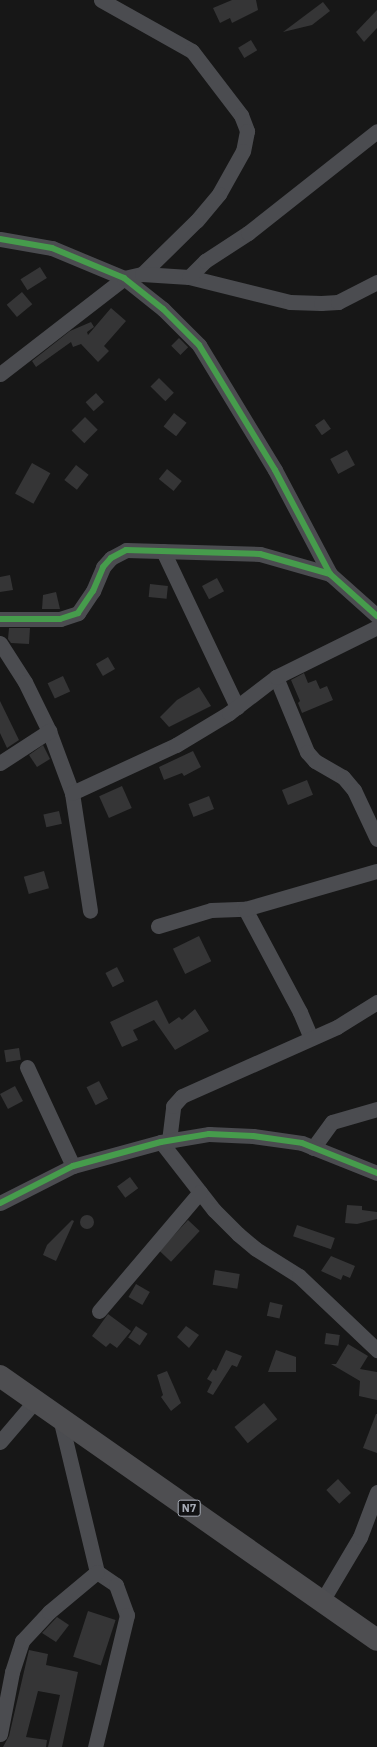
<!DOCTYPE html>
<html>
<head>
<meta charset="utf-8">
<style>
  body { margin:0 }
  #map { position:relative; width:377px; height:1747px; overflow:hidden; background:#171717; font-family:"IBM Plex Sans",sans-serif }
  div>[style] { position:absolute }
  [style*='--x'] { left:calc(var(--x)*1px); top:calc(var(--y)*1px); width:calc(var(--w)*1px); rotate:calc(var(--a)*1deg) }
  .building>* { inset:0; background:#353536; transform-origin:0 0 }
  .round { border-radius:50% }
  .street>* { height:15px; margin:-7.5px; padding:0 7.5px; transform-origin:7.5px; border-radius:7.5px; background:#4b4c50 }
  .highway>* { height:22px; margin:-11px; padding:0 11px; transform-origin:11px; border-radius:11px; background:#4e4e51 }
  .cycleway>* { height:6px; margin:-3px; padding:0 3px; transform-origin:3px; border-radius:3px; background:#469c4c }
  span { translate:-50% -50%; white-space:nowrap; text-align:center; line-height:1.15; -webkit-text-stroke:3px #111113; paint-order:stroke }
  .shield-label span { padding:1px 3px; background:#111113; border:1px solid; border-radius:3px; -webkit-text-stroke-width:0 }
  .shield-label { font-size:11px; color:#a8adb8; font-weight:700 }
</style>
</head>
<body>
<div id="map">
  <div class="building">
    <i style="clip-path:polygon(232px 0,256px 0,258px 10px,232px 23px,230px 18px,220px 23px,213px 8px)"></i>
    <i style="clip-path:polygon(323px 2px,330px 11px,312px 25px,283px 32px)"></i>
    <i style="clip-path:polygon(377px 10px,377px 28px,364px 42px,356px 32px)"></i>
    <i style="left:251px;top:40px;width:12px;height:15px;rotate:59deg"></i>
    <i style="left:40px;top:267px;width:13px;height:23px;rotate:58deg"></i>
    <i style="left:22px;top:292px;width:16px;height:20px;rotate:50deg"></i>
    <i style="clip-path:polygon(111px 308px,126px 321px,104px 346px,109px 351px,98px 362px,81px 344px,73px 347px,71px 342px,36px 367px,32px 361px,70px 331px,91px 322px,94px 327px,87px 332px,88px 335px)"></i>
    <i style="left:179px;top:338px;width:13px;height:11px;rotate:45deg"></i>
    <i style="left:159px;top:378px;width:21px;height:12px;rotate:45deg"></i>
    <i style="left:96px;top:393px;width:12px;height:14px;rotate:48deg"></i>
    <i style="left:174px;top:413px;width:16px;height:17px;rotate:38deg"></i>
    <i style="left:85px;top:417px;width:18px;height:19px;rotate:45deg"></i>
    <i style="left:324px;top:419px;width:12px;height:11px;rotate:55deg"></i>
    <i style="left:347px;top:450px;width:17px;height:19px;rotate:62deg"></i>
    <i style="left:32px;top:463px;width:21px;height:35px;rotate:29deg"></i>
    <i style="left:76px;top:465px;width:16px;height:19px;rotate:38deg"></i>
    <i style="left:167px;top:469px;width:19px;height:13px;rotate:39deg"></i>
    <i style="clip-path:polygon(10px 575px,13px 590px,0 592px,0 577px)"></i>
    <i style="left:217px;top:578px;width:15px;height:17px;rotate:62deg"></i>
    <i style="left:150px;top:584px;width:18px;height:13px;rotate:6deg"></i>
    <i style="clip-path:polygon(56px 592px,60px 609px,42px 609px,43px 595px)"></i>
    <i style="clip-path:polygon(9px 628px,30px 628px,29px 644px,11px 643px,8px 639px)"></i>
    <i style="left:108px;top:657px;width:14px;height:14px;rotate:60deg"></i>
    <i style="clip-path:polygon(304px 673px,308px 683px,316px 680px,320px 689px,327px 686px,333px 700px,302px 713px,298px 703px,300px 701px,291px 680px)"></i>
    <i style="left:63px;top:676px;width:17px;height:17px;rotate:65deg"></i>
    <i style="clip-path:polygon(199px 687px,211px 706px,169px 727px,160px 717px,177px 700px)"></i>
    <i style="clip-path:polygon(0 701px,19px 740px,7px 748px,0 733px)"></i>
    <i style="clip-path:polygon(43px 745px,50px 759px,37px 767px,29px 755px)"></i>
    <i style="clip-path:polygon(193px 751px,201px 767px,184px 776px,182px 773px,164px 780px,159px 767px)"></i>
    <i style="left:307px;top:780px;width:16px;height:27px;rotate:68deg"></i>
    <i style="left:122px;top:786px;width:24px;height:25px;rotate:66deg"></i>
    <i style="left:209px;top:796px;width:14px;height:22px;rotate:69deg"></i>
    <i style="left:59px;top:811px;width:13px;height:16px;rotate:77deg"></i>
    <i style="left:44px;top:871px;width:18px;height:21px;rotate:74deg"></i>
    <i style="left:199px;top:936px;width:28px;height:29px;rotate:64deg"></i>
    <i style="left:117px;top:967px;width:16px;height:13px;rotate:63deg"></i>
    <i style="clip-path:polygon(157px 1000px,169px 1024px,179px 1017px,182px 1020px,195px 1009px,209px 1031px,175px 1050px,154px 1020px,133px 1030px,138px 1040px,122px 1047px,110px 1022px)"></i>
    <i style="left:19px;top:1048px;width:12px;height:15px;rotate:81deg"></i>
    <i style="left:99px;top:1081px;width:20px;height:14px;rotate:63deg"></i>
    <i style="left:15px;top:1086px;width:17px;height:17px;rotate:62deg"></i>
    <i style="left:130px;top:1177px;width:14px;height:16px;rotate:54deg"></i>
    <i style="clip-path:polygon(347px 1205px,362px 1206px,362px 1210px,377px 1212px,377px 1219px,357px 1224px,345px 1223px)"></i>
    <i class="round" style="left:80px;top:1215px;width:14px;height:14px"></i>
    <i style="clip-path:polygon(72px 1220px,74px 1221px,56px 1261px,43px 1255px,47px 1245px)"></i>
    <i style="left:188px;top:1220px;width:16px;height:42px;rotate:43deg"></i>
    <i style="left:297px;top:1225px;width:40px;height:12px;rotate:19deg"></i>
    <i style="clip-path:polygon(331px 1256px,355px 1266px,350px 1278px,343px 1275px,341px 1280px,321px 1271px)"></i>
    <i style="left:215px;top:1270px;width:25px;height:15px;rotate:9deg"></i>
    <i style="left:136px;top:1284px;width:16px;height:15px;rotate:30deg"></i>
    <i style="left:270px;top:1302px;width:13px;height:14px;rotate:13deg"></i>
    <i style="clip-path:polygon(108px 1314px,131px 1331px,117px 1348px,110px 1343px,106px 1347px,92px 1336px)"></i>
    <i style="left:136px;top:1326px;width:14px;height:14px;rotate:34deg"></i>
    <i style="clip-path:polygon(186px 1326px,199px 1335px,189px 1348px,177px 1337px)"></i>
    <i style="left:326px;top:1333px;width:14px;height:11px;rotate:8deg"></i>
    <i style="clip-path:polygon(348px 1344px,368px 1356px,360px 1369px,377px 1372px,377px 1400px,359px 1396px,360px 1381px,331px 1364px,336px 1364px)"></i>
    <i style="clip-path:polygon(226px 1350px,242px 1356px,237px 1367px,232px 1365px,213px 1395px,207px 1392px,212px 1382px,207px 1379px,213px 1369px,216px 1371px)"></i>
    <i style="clip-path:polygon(276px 1350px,296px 1357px,296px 1372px,268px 1372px)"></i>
    <i style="clip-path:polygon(167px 1371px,181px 1403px,171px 1411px,161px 1397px,163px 1395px,157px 1375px)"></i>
    <i style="left:264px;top:1403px;width:21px;height:38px;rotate:51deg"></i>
    <i style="clip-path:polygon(376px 1414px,377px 1414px,377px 1453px,363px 1448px)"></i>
    <i style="left:338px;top:1479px;width:19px;height:16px;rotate:47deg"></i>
    <i style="left:88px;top:1611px;width:29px;height:48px;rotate:18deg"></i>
    <i style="clip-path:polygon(57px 1617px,69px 1625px,56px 1642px,42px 1633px)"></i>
    <i style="clip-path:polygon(29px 1650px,48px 1654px,46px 1665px,78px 1672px,62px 1747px,48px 1747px,60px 1695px,38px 1691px,26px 1737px,47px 1740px,46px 1747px,3px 1747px,9px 1736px)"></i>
  </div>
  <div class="street">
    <i style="--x:101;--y:0;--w:104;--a:29.3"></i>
    <i style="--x:192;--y:51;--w:81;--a:52.6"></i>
    <i style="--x:241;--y:115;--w:17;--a:69"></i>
    <i style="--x:247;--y:131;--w:20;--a:101"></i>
    <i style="--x:243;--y:151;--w:49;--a:119.2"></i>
    <i style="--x:219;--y:194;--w:35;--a:130"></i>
    <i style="--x:196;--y:221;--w:76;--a:135.5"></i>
    <i style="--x:0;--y:239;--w:53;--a:9.8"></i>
    <i style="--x:52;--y:248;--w:78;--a:22.6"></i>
    <i style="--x:124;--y:278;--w:50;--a:38.5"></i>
    <i style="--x:163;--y:309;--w:51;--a:45"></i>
    <i style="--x:199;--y:345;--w:146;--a:58.7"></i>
    <i style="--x:275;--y:470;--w:118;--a:62.1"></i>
    <i style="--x:189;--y:277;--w:104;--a:13.9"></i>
    <i style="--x:290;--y:302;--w:31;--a:2"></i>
    <i style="--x:321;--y:303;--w:17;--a:-3"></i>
    <i style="--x:338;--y:302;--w:44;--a:-27.1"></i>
    <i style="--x:0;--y:374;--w:157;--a:-37.7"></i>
    <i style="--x:124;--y:278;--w:18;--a:-13"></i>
    <i style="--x:142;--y:274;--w:47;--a:3.7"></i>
    <i style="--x:189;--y:277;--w:23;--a:-45"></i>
    <i style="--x:205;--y:261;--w:51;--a:-33.1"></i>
    <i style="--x:248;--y:233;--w:164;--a:-38.3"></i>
    <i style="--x:163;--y:551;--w:173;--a:64.6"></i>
    <i style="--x:0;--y:619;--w:60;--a:0"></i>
    <i style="--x:60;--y:619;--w:19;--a:-18"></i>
    <i style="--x:78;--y:613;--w:27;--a:-56"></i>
    <i style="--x:93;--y:591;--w:26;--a:-67"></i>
    <i style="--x:103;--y:567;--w:12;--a:-48"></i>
    <i style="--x:111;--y:558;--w:17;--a:-28"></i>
    <i style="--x:126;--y:550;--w:134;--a:1.7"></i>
    <i style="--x:260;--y:554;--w:73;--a:15.9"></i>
    <i style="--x:330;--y:574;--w:63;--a:41.8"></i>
    <i style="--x:0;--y:643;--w:46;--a:57.3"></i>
    <i style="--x:25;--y:682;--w:55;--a:63.9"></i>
    <i style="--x:49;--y:731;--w:66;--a:69.6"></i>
    <i style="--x:72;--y:793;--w:119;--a:81.3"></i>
    <i style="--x:276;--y:677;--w:81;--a:67.5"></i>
    <i style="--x:307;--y:752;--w:12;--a:48"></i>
    <i style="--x:315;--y:761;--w:32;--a:30"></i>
    <i style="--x:343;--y:777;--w:17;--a:50"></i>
    <i style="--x:354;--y:790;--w:54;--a:64.9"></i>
    <i style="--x:0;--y:763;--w:59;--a:-33.1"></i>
    <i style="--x:72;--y:793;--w:115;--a:-24.8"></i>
    <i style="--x:176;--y:745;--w:62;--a:-31.1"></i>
    <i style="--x:229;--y:713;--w:59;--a:-37.5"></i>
    <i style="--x:276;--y:677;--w:113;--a:-26.3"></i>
    <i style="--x:158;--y:926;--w:55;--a:-16.8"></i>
    <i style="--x:211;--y:910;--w:34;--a:-2"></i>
    <i style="--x:311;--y:1038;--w:28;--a:-113"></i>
    <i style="--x:300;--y:1012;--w:117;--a:-118.1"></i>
    <i style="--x:245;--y:909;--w:137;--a:-16.1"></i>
    <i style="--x:27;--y:1067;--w:109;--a:65.1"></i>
    <i style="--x:169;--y:1141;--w:35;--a:-83"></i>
    <i style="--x:173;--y:1106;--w:13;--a:-48"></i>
    <i style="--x:182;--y:1096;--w:170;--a:-24"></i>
    <i style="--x:337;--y:1027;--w:47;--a:-32"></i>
    <i style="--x:161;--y:1142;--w:86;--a:52.1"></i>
    <i style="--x:214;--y:1210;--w:34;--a:45"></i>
    <i style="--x:238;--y:1234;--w:23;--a:40"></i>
    <i style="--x:256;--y:1249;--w:51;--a:32.1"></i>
    <i style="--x:299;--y:1276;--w:108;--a:43.5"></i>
    <i style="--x:313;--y:1148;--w:32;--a:-54"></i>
    <i style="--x:332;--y:1122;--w:47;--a:-16.1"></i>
    <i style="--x:0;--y:1203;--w:82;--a:-26.9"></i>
    <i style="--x:73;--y:1166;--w:91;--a:-15.3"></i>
    <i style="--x:161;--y:1142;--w:49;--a:-9.5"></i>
    <i style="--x:209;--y:1134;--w:44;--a:2.6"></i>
    <i style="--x:253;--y:1136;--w:49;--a:8.1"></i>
    <i style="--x:302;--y:1143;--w:81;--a:21.8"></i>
    <i style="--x:99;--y:1311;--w:156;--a:-49.7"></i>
    <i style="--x:60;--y:1418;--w:158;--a:76.5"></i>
    <i style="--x:97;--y:1572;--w:23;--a:34"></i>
    <i style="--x:116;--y:1585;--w:32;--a:70"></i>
    <i style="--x:127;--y:1615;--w:136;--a:103.6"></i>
    <i style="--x:0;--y:1442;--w:54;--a:-49.5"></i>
    <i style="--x:322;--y:1601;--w:74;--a:-59.3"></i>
    <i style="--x:360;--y:1537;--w:48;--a:-69.3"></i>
    <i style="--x:0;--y:1734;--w:63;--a:-79"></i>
    <i style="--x:12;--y:1672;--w:33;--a:-72"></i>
    <i style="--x:22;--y:1641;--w:40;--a:-47"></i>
    <i style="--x:49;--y:1612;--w:62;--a:-39.8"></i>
  </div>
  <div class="highway">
    <i style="--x:0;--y:1376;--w:460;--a:35"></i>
  </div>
  <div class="cycleway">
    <i style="--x:0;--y:239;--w:53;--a:9.8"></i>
    <i style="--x:52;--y:248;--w:78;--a:22.6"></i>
    <i style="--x:124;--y:278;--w:50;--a:38.5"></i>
    <i style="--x:163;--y:309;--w:51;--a:45"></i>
    <i style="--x:199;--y:345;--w:146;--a:58.7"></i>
    <i style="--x:275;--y:470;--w:118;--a:62.1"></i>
    <i style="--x:0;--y:619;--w:60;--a:0"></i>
    <i style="--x:60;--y:619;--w:19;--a:-18"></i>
    <i style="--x:78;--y:613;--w:27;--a:-56"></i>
    <i style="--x:93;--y:591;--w:26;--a:-67"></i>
    <i style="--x:103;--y:567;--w:12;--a:-48"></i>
    <i style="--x:111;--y:558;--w:17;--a:-28"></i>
    <i style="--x:126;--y:550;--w:134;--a:1.7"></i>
    <i style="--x:260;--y:554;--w:73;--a:15.9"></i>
    <i style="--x:330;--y:574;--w:63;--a:41.8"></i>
    <i style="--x:0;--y:1203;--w:82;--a:-26.9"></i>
    <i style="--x:73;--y:1166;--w:91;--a:-15.3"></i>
    <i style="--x:161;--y:1142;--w:49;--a:-9.5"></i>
    <i style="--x:209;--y:1134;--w:44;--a:2.6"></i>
    <i style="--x:253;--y:1136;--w:49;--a:8.1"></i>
    <i style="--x:302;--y:1143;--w:81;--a:21.8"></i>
  </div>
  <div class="shield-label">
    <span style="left:189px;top:1508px">N7</span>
  </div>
</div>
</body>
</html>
